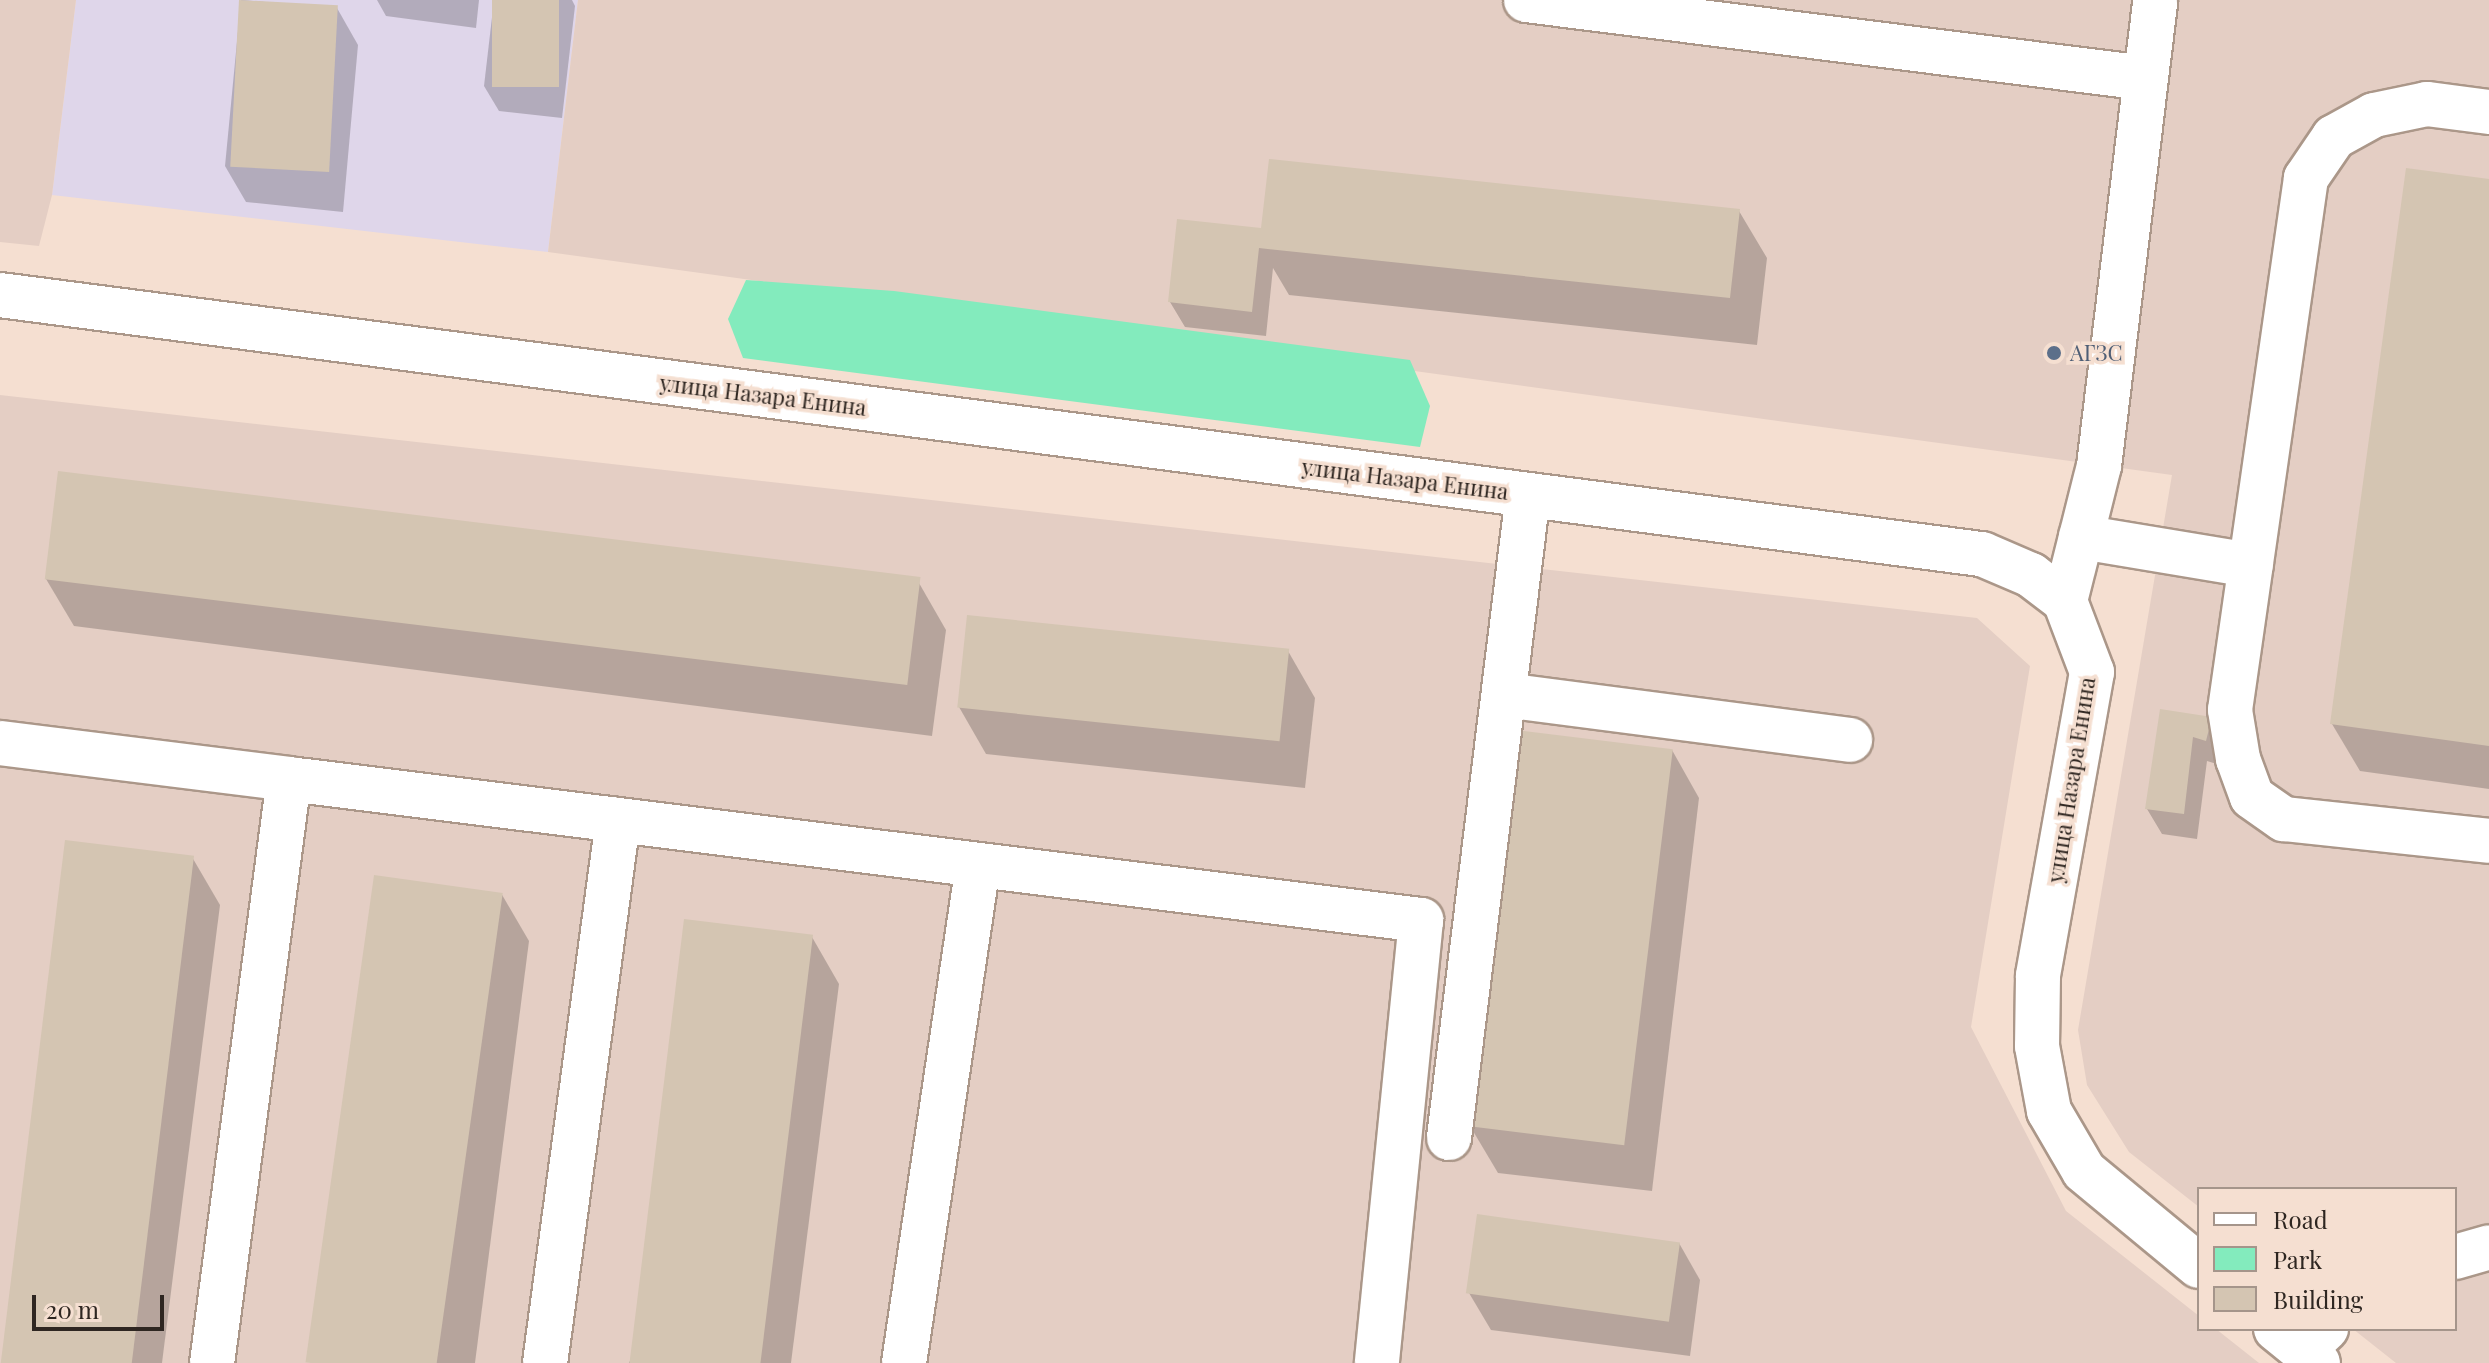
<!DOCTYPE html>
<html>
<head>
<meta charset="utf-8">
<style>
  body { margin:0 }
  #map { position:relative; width:2489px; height:1363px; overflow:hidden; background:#f5dfd1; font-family:"Playfair Display",serif }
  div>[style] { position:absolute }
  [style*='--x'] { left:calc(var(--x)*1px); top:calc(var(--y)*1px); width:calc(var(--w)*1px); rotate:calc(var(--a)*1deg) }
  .commercial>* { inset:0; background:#dfd6ea }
  .industrial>* { inset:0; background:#e4cec4 }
  .green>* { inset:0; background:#83ebbd }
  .shadow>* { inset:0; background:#0003 }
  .building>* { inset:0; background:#d4c5b2; transform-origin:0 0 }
  .roads { filter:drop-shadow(2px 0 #ab9789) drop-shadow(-2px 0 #ab9789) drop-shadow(0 2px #ab9789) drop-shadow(0 -2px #ab9789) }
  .minor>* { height:44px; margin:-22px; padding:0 22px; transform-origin:22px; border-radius:22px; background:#fff }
  .major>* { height:44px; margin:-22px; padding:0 22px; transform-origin:22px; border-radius:22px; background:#fff }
  .dots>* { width:22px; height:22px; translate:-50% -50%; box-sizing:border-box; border:4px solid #f5dfd1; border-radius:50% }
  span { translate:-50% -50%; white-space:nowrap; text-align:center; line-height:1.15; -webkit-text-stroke:7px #f5dfd1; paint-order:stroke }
  .service-label { font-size:22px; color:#4e5e75 }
  .left { translate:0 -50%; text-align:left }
  .street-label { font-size:22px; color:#2e2621 }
  .legend { position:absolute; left:2197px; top:1187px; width:260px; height:144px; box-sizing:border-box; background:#f5dfd1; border:2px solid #a5958b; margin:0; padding:10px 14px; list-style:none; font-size:24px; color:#2e2621 }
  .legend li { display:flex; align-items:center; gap:16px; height:40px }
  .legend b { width:40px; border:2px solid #a5958b }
  .scale { position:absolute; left:32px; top:1295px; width:132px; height:36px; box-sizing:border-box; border:4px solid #2e2621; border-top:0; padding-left:10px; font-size:24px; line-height:28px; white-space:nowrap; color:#2e2621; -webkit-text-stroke:6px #f5dfd1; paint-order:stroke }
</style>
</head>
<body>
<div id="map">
  <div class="commercial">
    <i style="clip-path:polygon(76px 0,578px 0,548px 252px,52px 195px)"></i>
  </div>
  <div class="industrial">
    <i style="clip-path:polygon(0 0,76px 0,52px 195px,39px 246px,0 242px)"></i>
    <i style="clip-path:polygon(578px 0,2489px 0,2489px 1363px,2396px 1363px,2353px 1329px,2455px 1329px,2455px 1189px,2199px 1189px,2199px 1207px,2129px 1152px,2087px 1085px,2078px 1030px,2172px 475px,548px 252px)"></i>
    <i style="clip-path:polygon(0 395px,1977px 618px,2030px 666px,1971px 1027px,2066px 1211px,2199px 1316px,2199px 1329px,2216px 1329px,2259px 1363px,0 1363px)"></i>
  </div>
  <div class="green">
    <i style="clip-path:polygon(746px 280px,894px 291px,1410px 360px,1430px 406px,1420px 447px,743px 358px,728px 319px)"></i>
  </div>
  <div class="shadow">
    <i style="clip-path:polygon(241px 0,337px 8px,358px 45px,343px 212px,246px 202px,225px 166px)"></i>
    <i style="clip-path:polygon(377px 0,479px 0,476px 28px,386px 16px)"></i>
    <i style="clip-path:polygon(494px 0,572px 0,575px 6px,562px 118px,499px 111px,484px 86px)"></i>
    <i style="clip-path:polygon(2489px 181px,2489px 789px,2360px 771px,2332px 724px)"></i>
    <i style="clip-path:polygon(1739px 211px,1767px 258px,1757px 345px,1289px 295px,1273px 268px,1266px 336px,1185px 327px,1170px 302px,1260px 230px)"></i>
    <i style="clip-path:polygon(46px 579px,919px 583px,946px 630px,932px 736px,74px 626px)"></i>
    <i style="clip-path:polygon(1288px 651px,1315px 698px,1305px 788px,986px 754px,959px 707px)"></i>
    <i style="clip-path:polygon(2162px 711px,2211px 718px,2220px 765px,2207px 761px,2197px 839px,2162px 834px,2147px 809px)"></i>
    <i style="clip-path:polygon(1672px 750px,1699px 798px,1652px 1191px,1498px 1173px,1470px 1126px)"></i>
    <i style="clip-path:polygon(192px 857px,220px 905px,162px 1363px,1px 1363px)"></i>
    <i style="clip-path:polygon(501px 893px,529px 941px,475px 1363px,314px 1363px)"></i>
    <i style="clip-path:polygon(812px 937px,839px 984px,791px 1363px,629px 1363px)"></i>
    <i style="clip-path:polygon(1679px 1243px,1700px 1280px,1690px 1356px,1491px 1330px,1469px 1293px)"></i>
  </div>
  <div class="building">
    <i style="left:239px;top:0;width:99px;height:167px;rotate:3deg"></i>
    <i style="left:492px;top:0;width:67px;height:87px"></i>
    <i style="clip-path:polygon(1269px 159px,1740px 209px,1730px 298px,1259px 248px,1252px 312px,1168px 302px,1177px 219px,1261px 228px)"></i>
    <i style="clip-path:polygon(2406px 168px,2489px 179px,2489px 746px,2330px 724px)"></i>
    <i style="left:58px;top:471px;width:869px;height:109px;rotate:7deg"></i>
    <i style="left:967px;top:615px;width:324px;height:93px;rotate:6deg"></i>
    <i style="clip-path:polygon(2160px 709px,2212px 717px,2206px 741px,2193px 737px,2184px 814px,2145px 809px)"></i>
    <i style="left:1516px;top:730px;width:158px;height:399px;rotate:7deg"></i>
    <i style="left:65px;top:840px;width:130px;height:527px;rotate:7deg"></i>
    <i style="left:374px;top:875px;width:130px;height:492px;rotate:8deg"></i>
    <i style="left:684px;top:919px;width:130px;height:448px;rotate:7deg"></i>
    <i style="left:1477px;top:1214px;width:205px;height:80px;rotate:8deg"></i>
  </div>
  <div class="roads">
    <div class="minor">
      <i style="--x:1526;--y:0;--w:624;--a:7.18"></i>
      <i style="--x:2489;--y:112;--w:63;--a:-172.6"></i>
      <i style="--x:2427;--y:104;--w:54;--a:168.3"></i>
      <i style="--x:2374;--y:115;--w:46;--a:151.2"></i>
      <i style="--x:2334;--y:137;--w:50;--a:124.3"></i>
      <i style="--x:2306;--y:178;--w:537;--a:98.13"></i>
      <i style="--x:2230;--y:710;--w:50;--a:80.7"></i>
      <i style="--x:2238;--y:759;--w:40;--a:69.8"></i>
      <i style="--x:2252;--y:797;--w:39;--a:35"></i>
      <i style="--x:2284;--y:819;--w:206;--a:6.1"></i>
      <i style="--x:2081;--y:537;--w:172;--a:9.4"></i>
      <i style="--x:2065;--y:601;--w:139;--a:-75.9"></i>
      <i style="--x:2099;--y:466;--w:469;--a:-83.1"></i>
      <i style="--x:1504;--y:695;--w:349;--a:7.4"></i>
      <i style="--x:0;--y:743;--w:291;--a:7.1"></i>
      <i style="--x:1449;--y:1138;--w:648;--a:-83"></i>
      <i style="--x:2455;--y:1257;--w:35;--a:-16"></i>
      <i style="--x:2302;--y:1351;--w:33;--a:-43"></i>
      <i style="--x:212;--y:1363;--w:589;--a:-82.49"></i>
      <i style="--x:289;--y:779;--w:1141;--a:7.1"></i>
      <i style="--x:1421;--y:920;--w:445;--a:95.7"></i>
      <i style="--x:545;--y:1363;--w:548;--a:-82.34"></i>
      <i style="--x:904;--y:1363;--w:503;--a:-81.55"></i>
    </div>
    <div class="major">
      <i style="--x:0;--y:295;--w:1999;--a:7.45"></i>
      <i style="--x:1982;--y:554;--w:53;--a:23.2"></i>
      <i style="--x:2031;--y:575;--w:43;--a:37.4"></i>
      <i style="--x:2065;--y:601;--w:76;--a:69.2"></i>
      <i style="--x:2092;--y:672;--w:309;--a:100.1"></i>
      <i style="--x:2038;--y:976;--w:70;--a:90.8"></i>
      <i style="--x:2037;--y:1046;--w:66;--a:79.5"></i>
      <i style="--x:2049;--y:1111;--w:69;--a:59.7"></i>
      <i style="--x:2084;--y:1171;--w:149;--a:39.6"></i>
      <i style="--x:2276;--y:1329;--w:54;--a:39"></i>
    </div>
  </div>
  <div class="dots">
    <i style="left:2054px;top:353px;background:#5c6f8a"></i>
  </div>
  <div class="service-label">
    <span class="left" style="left:2070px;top:353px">АГЗС</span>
  </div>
  <div class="street-label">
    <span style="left:763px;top:395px;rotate:7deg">улица Назара Енина</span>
    <span style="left:1405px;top:479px;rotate:7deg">улица Назара Енина</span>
    <span style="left:2071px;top:780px;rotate:-81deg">улица Назара Енина</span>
  </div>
  <ul class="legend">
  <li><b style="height:10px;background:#fff"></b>Road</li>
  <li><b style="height:22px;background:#83ebbd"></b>Park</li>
  <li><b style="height:22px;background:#d4c5b2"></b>Building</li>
  </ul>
  <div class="scale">20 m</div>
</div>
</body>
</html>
